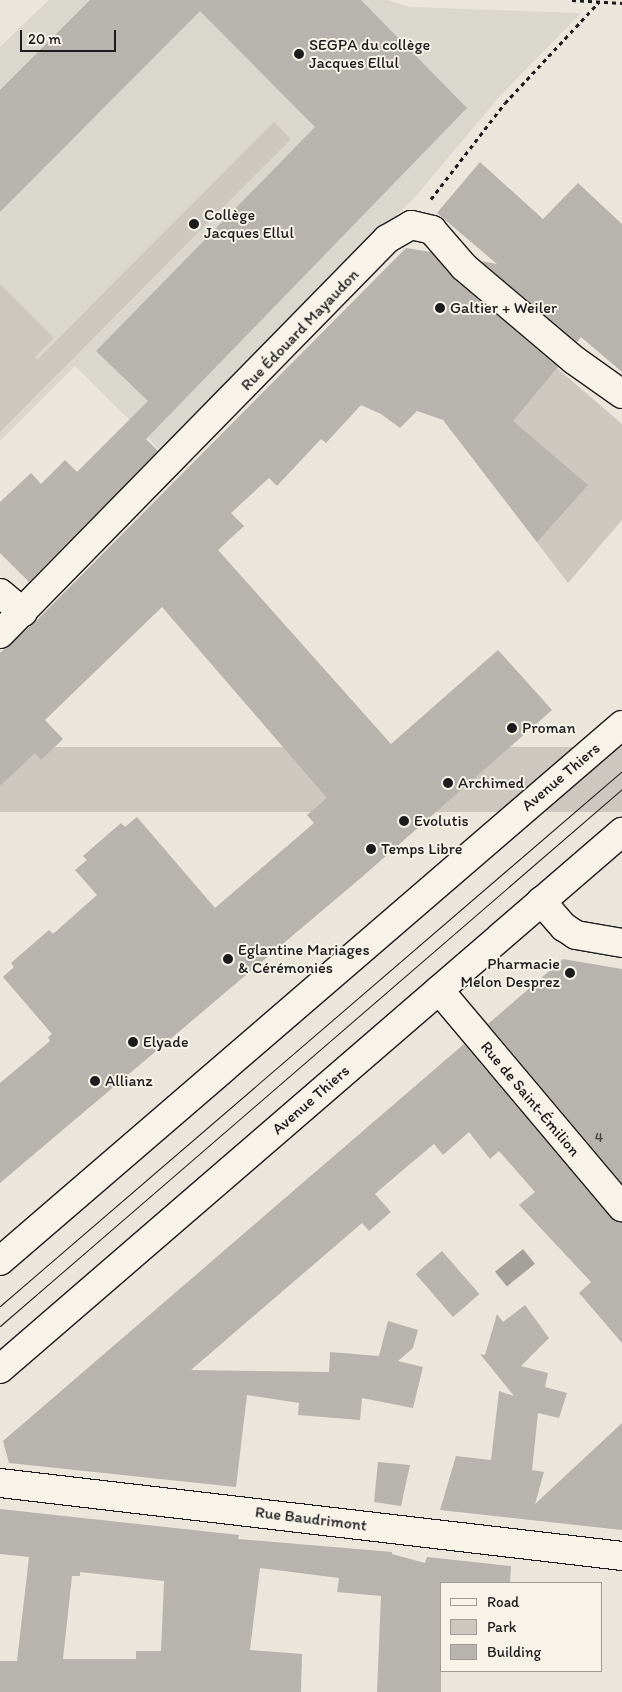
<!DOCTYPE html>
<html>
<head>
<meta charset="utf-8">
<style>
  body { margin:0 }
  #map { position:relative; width:622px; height:1692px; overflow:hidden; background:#eae6dc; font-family:Itim,sans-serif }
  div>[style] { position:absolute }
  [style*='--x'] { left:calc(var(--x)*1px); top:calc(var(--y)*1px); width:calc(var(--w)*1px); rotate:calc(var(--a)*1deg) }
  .built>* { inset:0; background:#dad7ce }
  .green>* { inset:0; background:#ccc8c0; transform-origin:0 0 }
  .water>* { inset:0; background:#a3a19a; transform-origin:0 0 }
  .building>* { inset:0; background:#b6b4ac; transform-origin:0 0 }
  .path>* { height:3px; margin-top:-1.5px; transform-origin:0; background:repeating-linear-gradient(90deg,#1c1c1c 0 4px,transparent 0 8px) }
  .roads { filter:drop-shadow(1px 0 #1c1c1c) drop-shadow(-1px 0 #1c1c1c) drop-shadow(0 1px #1c1c1c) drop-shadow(0 -1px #1c1c1c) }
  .minor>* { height:28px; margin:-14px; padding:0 14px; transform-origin:14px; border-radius:14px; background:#f7f3e8 }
  .tram>* { height:1px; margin:-0.5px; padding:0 0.5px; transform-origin:0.5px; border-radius:0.5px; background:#1c1c1c }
  .dots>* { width:14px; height:14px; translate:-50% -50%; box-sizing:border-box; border:2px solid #f7f3e8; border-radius:50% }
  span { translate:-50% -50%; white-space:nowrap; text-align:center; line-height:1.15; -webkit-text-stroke:4px #f7f3e8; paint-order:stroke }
  .number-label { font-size:14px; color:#424240 }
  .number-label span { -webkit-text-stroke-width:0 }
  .poi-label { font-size:16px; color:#1c1c1c }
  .left { translate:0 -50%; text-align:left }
  .right { translate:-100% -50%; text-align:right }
  .street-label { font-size:16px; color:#1c1c1c }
  .legend { position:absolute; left:440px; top:1582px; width:162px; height:90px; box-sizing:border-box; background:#f7f3e8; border:1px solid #9f9d96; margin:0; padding:6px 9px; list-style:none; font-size:15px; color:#1c1c1c }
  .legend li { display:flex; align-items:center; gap:10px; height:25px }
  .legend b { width:25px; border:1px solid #9f9d96 }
  .scale { position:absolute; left:20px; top:30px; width:96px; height:22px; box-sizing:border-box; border:2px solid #1c1c1c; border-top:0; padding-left:6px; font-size:15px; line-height:18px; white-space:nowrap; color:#1c1c1c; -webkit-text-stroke:4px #f7f3e8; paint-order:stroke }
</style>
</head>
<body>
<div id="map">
  <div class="built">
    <i style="clip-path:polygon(49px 0,388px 0,409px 7px,581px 13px,499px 97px,417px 195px,161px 451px,75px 366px,0 441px,0 47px)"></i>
  </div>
  <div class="green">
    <i style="clip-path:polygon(274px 122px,291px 139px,0 432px,0 284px,54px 338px,35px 357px,37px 360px)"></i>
    <i style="clip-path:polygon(557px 368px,622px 424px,622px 520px,568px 583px,477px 464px)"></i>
    <i style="left:622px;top:747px;width:65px;height:820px;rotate:90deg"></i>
  </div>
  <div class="water">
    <i style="left:523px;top:1249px;width:19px;height:36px;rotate:51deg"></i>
  </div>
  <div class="building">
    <i style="clip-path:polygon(90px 0,361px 0,467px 108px,146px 439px,158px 451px,29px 582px,0 553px,0 502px,31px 473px,41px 484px,65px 460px,77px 472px,148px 401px,96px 351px,315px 127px,200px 11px,0 212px,0 90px)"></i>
    <i style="clip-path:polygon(480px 162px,543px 219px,578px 183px,622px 224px,622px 372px,581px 337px,577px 342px,481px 261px,497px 264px,437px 213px)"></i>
    <i style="clip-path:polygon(406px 248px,431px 252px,454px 279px,558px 367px,513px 421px,588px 485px,537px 542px,443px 420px,417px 411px,400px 428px,381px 414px,361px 405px,326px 443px,321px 439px,277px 486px,269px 478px,231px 513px,244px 526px,218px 550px,391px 744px,498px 650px,552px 710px,362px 877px,0 1183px,0 1083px,50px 1041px,48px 1037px,52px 1034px,3px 977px,14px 967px,11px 963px,49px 930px,53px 934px,97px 895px,75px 870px,87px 860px,83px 856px,121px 823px,125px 827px,137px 817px,215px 908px,314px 823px,307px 815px,327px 798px,162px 607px,45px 720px,63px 739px,41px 760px,35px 753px,0 786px,0 653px,35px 622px)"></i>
    <i style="clip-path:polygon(563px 959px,622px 969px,622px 1183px,488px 1024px)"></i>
    <i style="clip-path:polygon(464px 1044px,610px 1217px,622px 1222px,622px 1343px,579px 1293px,591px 1282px,519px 1205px,535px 1192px,499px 1151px,490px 1159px,469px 1132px,443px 1155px,434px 1144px,404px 1169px,375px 1194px,391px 1212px,369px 1231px,362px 1223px,191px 1370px,329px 1372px,330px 1352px,379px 1356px,388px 1321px,418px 1330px,413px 1348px,398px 1361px,423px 1367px,413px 1408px,362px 1398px,360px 1420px,298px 1415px,299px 1403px,247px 1395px,236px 1487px,9px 1463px,3px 1441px)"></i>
    <i style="left:442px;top:1251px;width:57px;height:35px;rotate:49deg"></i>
    <i style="clip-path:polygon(525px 1305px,549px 1338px,521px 1366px,548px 1373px,545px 1387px,567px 1393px,559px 1418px,538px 1413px,532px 1470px,544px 1472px,535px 1504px,622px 1423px,622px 1530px,440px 1510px,456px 1456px,491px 1460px,499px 1391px,514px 1396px,480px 1354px,485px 1355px,497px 1314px,503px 1322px)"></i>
    <i style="clip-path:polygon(378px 1462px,410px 1465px,401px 1506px,374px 1502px)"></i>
    <i style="clip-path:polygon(evenodd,0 1509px,239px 1535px,238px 1539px,392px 1552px,392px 1554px,425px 1563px,427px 1557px,511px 1566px,510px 1583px,441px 1583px,441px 1692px,377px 1692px,381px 1596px,337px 1592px,339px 1578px,260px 1568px,250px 1650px,302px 1654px,301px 1692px,0 1692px,0 1661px,17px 1661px,29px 1557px,0 1554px,0 1509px,80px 1572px,164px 1581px,161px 1651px,136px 1651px,136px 1659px,63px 1659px,72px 1576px,80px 1576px,80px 1572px)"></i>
  </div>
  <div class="path">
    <i style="--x:572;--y:0;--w:50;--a:3.4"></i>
    <i style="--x:431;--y:199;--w:121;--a:-52.4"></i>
    <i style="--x:505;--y:103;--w:138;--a:-47.1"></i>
  </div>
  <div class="roads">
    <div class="minor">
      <i style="--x:0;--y:593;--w:30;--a:40"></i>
      <i style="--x:0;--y:634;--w:553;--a:-45.59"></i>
      <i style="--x:387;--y:239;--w:28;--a:-30"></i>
      <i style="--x:411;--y:225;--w:22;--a:13"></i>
      <i style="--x:432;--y:230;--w:49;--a:49.1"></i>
      <i style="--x:464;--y:267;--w:144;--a:40.2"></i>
      <i style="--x:574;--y:360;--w:59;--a:35.3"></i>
      <i style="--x:541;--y:901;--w:35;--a:49"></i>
      <i style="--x:564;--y:927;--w:14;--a:34"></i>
      <i style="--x:576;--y:935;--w:47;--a:9.9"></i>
      <i style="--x:439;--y:990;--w:284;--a:49.9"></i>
      <i style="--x:0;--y:1261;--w:821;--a:-40.75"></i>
      <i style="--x:0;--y:1369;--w:822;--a:-40.81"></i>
      <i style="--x:0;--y:1483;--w:626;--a:6.69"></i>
    </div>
  </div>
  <div class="tram">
    <i style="--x:0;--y:1306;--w:820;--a:-40.7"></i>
    <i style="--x:0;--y:1326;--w:822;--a:-40.81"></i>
  </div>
  <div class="dots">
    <i style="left:299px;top:54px;background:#1c1c1c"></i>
    <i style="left:194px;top:224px;background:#1c1c1c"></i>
    <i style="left:440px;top:308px;background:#1c1c1c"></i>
    <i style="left:512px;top:728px;background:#1c1c1c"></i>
    <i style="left:448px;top:783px;background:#1c1c1c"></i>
    <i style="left:404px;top:821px;background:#1c1c1c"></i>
    <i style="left:371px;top:849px;background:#1c1c1c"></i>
    <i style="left:228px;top:959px;background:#1c1c1c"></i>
    <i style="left:570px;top:973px;background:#1c1c1c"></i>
    <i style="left:133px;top:1042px;background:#1c1c1c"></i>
    <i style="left:95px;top:1081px;background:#1c1c1c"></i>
  </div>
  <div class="number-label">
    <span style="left:599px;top:1138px">4</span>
  </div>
  <div class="poi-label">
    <span class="left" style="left:309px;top:54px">SEGPA du collège<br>Jacques Ellul</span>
    <span class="left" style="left:204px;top:224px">Collège<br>Jacques Ellul</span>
    <span class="left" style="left:450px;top:308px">Galtier + Weiler</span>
    <span class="left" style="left:522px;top:728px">Proman</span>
    <span class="left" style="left:458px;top:783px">Archimed</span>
    <span class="left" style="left:414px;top:821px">Evolutis</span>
    <span class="left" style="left:381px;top:849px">Temps Libre</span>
    <span class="left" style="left:238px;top:959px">Eglantine Mariages<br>&amp; Cérémonies</span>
    <span class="right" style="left:560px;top:973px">Pharmacie<br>Melon Desprez</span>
    <span class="left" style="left:143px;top:1042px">Elyade</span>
    <span class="left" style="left:105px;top:1081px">Allianz</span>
  </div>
  <div class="street-label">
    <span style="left:300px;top:330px;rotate:-46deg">Rue Édouard Mayaudon</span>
    <span style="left:561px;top:777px;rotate:-40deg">Avenue Thiers</span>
    <span style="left:530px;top:1099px;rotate:50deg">Rue de Saint-Émilion</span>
    <span style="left:311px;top:1100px;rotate:-41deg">Avenue Thiers</span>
    <span style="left:311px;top:1519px;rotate:7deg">Rue Baudrimont</span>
  </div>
  <ul class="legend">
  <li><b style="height:6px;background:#f7f3e8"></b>Road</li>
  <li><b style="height:14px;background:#ccc8c0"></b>Park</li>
  <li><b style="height:14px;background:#b6b4ac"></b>Building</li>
  </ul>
  <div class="scale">20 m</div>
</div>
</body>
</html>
